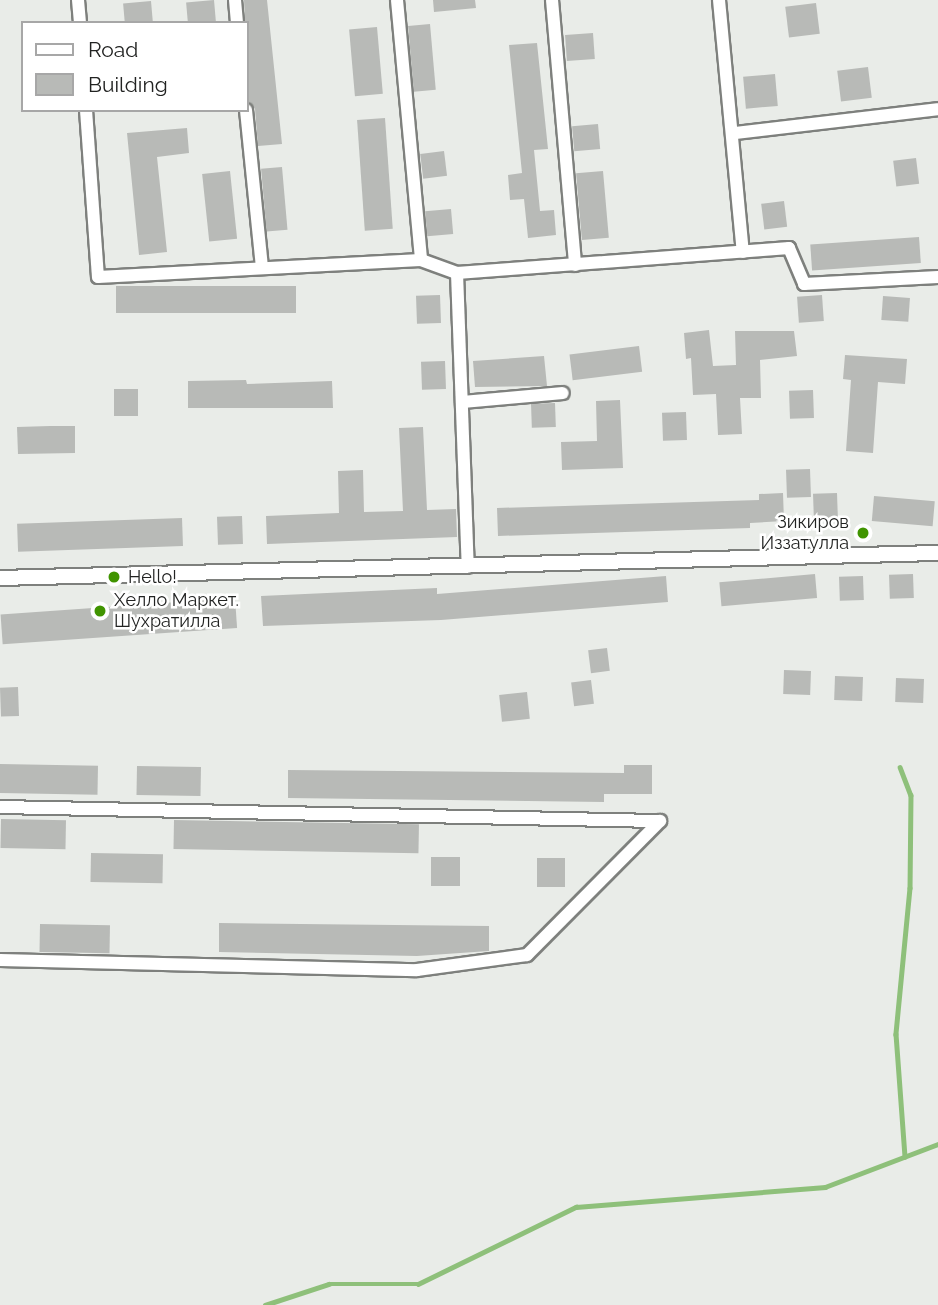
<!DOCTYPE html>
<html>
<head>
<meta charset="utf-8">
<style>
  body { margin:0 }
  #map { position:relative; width:938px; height:1305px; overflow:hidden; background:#e9ece8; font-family:Raleway,sans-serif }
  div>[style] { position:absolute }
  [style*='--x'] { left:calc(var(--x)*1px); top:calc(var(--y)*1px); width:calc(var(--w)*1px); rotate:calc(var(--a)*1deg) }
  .stream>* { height:4.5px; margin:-2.25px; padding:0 2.25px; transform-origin:2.25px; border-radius:2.25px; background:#8ec07a }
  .building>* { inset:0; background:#b8bab7; transform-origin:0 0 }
  .roads { filter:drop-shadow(2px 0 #7e807d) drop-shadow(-2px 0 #7e807d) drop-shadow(0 2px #7e807d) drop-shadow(0 -2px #7e807d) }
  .minor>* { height:12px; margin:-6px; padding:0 6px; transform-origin:6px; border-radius:6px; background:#fff }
  .tertiary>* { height:14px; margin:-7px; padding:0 7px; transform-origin:7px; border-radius:7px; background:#fff }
  .dots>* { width:19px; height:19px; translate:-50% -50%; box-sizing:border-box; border:4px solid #fff; border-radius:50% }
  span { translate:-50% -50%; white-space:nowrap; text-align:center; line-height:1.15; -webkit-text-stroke:5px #fff; paint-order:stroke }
  .poi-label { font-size:18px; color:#222322 }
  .right { translate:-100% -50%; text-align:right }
  .left { translate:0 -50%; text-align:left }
  .legend { position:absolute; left:21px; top:21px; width:228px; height:91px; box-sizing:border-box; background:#fff; border:2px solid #a7a7a7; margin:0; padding:9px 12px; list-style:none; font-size:21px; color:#222322 }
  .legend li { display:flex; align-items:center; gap:14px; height:35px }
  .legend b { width:35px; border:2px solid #a7a7a7 }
</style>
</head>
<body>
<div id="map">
  <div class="stream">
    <i style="--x:900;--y:767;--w:30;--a:69"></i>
    <i style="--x:911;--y:795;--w:93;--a:90.6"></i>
    <i style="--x:910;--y:888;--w:147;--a:95.5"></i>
    <i style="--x:896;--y:1034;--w:123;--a:85.8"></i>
    <i style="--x:265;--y:1305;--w:67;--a:-18.2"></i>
    <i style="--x:329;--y:1284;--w:89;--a:0"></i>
    <i style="--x:418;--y:1284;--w:176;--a:-26"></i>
    <i style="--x:576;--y:1207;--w:250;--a:-4.6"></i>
    <i style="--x:825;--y:1187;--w:121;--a:-20.8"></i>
  </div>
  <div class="building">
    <i style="left:214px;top:0;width:23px;height:28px;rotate:85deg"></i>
    <i style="clip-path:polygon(244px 0,267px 0,282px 144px,258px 146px,255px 109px,249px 102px)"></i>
    <i style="clip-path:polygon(433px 0,475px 0,476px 8px,434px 12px)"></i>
    <i style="left:151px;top:1px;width:22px;height:28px;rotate:85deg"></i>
    <i style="left:816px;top:3px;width:31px;height:31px;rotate:83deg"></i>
    <i style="left:430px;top:24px;width:66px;height:22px;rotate:85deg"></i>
    <i style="left:377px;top:27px;width:67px;height:28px;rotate:85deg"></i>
    <i style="left:593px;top:33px;width:26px;height:28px;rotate:86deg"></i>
    <i style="clip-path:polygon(537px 43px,548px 149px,534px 150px,540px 211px,554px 210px,556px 235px,528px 238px,524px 199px,510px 200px,508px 175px,522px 173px,509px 45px)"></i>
    <i style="left:868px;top:67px;width:31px;height:31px;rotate:83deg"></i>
    <i style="left:775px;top:74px;width:32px;height:32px;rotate:85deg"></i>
    <i style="left:385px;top:118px;width:111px;height:28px;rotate:86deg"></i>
    <i style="left:598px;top:124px;width:25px;height:26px;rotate:85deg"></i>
    <i style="clip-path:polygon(187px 128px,189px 153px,157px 157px,167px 252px,139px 255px,127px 133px)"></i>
    <i style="left:444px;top:151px;width:25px;height:24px;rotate:83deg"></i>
    <i style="left:916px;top:158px;width:26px;height:23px;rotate:83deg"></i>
    <i style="left:282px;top:167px;width:63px;height:21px;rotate:85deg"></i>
    <i style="left:230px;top:171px;width:68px;height:28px;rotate:84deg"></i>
    <i style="left:603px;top:171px;width:67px;height:27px;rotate:85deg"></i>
    <i style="left:784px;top:201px;width:26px;height:23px;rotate:83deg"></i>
    <i style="left:451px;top:209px;width:25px;height:26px;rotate:85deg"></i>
    <i style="left:919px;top:237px;width:26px;height:109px;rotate:86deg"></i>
    <i style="left:296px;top:286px;width:27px;height:180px;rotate:90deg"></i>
    <i style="left:440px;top:295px;width:28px;height:24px;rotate:88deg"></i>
    <i style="left:822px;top:295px;width:26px;height:25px;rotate:86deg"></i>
    <i style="left:883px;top:296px;width:27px;height:24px;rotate:4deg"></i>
    <i style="clip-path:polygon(709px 330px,713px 366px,736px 365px,735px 331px,794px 331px,797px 356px,760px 360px,761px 398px,740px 398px,742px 434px,718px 435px,716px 394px,693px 395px,691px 358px,686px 359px,684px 333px)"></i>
    <i style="left:639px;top:346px;width:26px;height:70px;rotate:83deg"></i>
    <i style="clip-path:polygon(845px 355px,907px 359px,905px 384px,878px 382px,873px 453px,846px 451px,851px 380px,843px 379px)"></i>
    <i style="clip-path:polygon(544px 356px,547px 386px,475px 387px,473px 361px)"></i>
    <i style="left:445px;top:361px;width:28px;height:24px;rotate:88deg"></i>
    <i style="clip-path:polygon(246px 380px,247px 384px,332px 381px,333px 408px,188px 408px,188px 381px)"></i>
    <i style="left:114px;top:389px;width:24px;height:27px"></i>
    <i style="left:813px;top:390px;width:28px;height:24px;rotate:88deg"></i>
    <i style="clip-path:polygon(620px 400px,623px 468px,562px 470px,561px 442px,597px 441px,596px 401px)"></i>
    <i style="left:555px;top:403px;width:24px;height:24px;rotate:88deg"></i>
    <i style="left:686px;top:412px;width:28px;height:24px;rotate:88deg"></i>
    <i style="clip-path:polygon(50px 426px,75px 426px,75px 453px,18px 454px,17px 427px)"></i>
    <i style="clip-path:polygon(423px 427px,427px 510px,456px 509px,457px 537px,267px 544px,266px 516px,339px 513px,338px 471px,363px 470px,364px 512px,403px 511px,399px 428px)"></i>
    <i style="left:810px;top:469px;width:28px;height:24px;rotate:88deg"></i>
    <i style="clip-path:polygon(783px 493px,784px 521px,750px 523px,750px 528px,498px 536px,497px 508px,759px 500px,759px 494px)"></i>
    <i style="left:837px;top:493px;width:28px;height:24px;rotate:88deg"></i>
    <i style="left:874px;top:496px;width:61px;height:25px;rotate:5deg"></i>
    <i style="left:242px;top:516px;width:28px;height:25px;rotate:88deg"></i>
    <i style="left:182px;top:518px;width:28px;height:165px;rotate:88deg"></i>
    <i style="left:815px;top:574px;width:24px;height:96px;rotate:85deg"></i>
    <i style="left:913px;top:574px;width:24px;height:24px;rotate:88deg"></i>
    <i style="clip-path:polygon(666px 576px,668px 602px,441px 620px,263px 626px,261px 596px,437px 588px,437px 594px)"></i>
    <i style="left:863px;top:576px;width:24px;height:24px;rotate:88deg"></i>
    <i style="left:235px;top:598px;width:30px;height:235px;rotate:86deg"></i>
    <i style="left:607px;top:648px;width:23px;height:19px;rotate:83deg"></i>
    <i style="left:784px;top:670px;width:27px;height:24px;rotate:2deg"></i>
    <i style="left:835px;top:676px;width:28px;height:24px;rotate:2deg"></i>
    <i style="left:896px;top:678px;width:28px;height:24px;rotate:2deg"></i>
    <i style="left:591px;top:680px;width:24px;height:20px;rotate:83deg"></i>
    <i style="left:18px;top:687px;width:29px;height:18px;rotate:88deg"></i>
    <i style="left:527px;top:692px;width:27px;height:28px;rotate:84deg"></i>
    <i style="left:0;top:764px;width:98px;height:29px;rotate:1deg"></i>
    <i style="clip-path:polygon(624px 765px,652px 765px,652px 794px,604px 794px,604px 802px,288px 798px,288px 770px,624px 773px)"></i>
    <i style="left:137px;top:766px;width:64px;height:29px;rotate:1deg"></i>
    <i style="left:1px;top:819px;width:65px;height:29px;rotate:1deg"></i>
    <i style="left:174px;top:820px;width:245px;height:29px;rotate:1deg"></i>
    <i style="left:91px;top:853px;width:72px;height:29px;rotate:1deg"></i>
    <i style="left:431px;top:857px;width:29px;height:29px"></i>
    <i style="left:537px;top:858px;width:28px;height:29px"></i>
    <i style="clip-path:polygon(219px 923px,489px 926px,489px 951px,417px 956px,219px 952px)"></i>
    <i style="left:40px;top:924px;width:70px;height:28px;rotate:1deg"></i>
  </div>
  <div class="roads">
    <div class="minor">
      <i style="--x:78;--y:0;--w:23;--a:85"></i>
      <i style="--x:235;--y:0;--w:23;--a:85"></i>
      <i style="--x:397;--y:0;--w:261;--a:84.7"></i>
      <i style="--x:552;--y:0;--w:266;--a:85"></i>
      <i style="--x:719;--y:0;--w:253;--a:84.6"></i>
      <i style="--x:86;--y:110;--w:167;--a:85.9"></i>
      <i style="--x:98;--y:277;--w:323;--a:-3"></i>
      <i style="--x:421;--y:260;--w:38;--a:20"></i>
      <i style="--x:457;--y:273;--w:333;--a:-4.3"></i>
      <i style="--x:789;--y:248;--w:39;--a:67"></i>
      <i style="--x:804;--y:284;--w:134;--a:-3"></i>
      <i style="--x:246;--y:110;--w:158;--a:84.2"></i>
      <i style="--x:735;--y:133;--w:204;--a:-6.7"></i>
      <i style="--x:457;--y:273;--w:294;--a:87.9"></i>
      <i style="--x:463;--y:402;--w:100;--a:-5.1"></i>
      <i style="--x:0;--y:807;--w:660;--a:1.22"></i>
      <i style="--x:0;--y:960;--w:417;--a:1.4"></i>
      <i style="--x:417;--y:970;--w:111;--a:-7.8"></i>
      <i style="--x:527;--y:955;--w:189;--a:-45.2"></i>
    </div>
    <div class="tertiary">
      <i style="--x:0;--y:578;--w:938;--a:-1.53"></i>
    </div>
  </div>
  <div class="dots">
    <i style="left:863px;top:533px;background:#409400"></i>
    <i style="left:114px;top:577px;background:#409400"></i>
    <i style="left:100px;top:611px;background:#409400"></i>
  </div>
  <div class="poi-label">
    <span class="right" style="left:849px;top:533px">Зикиров<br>Иззатулла</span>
    <span class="left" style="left:128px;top:577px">Hello!</span>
    <span class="left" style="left:114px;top:611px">Хелло Маркет.<br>Шухратилла</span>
  </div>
  <ul class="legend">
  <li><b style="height:9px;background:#fff"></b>Road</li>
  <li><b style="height:19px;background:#b8bab7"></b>Building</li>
  </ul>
</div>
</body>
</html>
